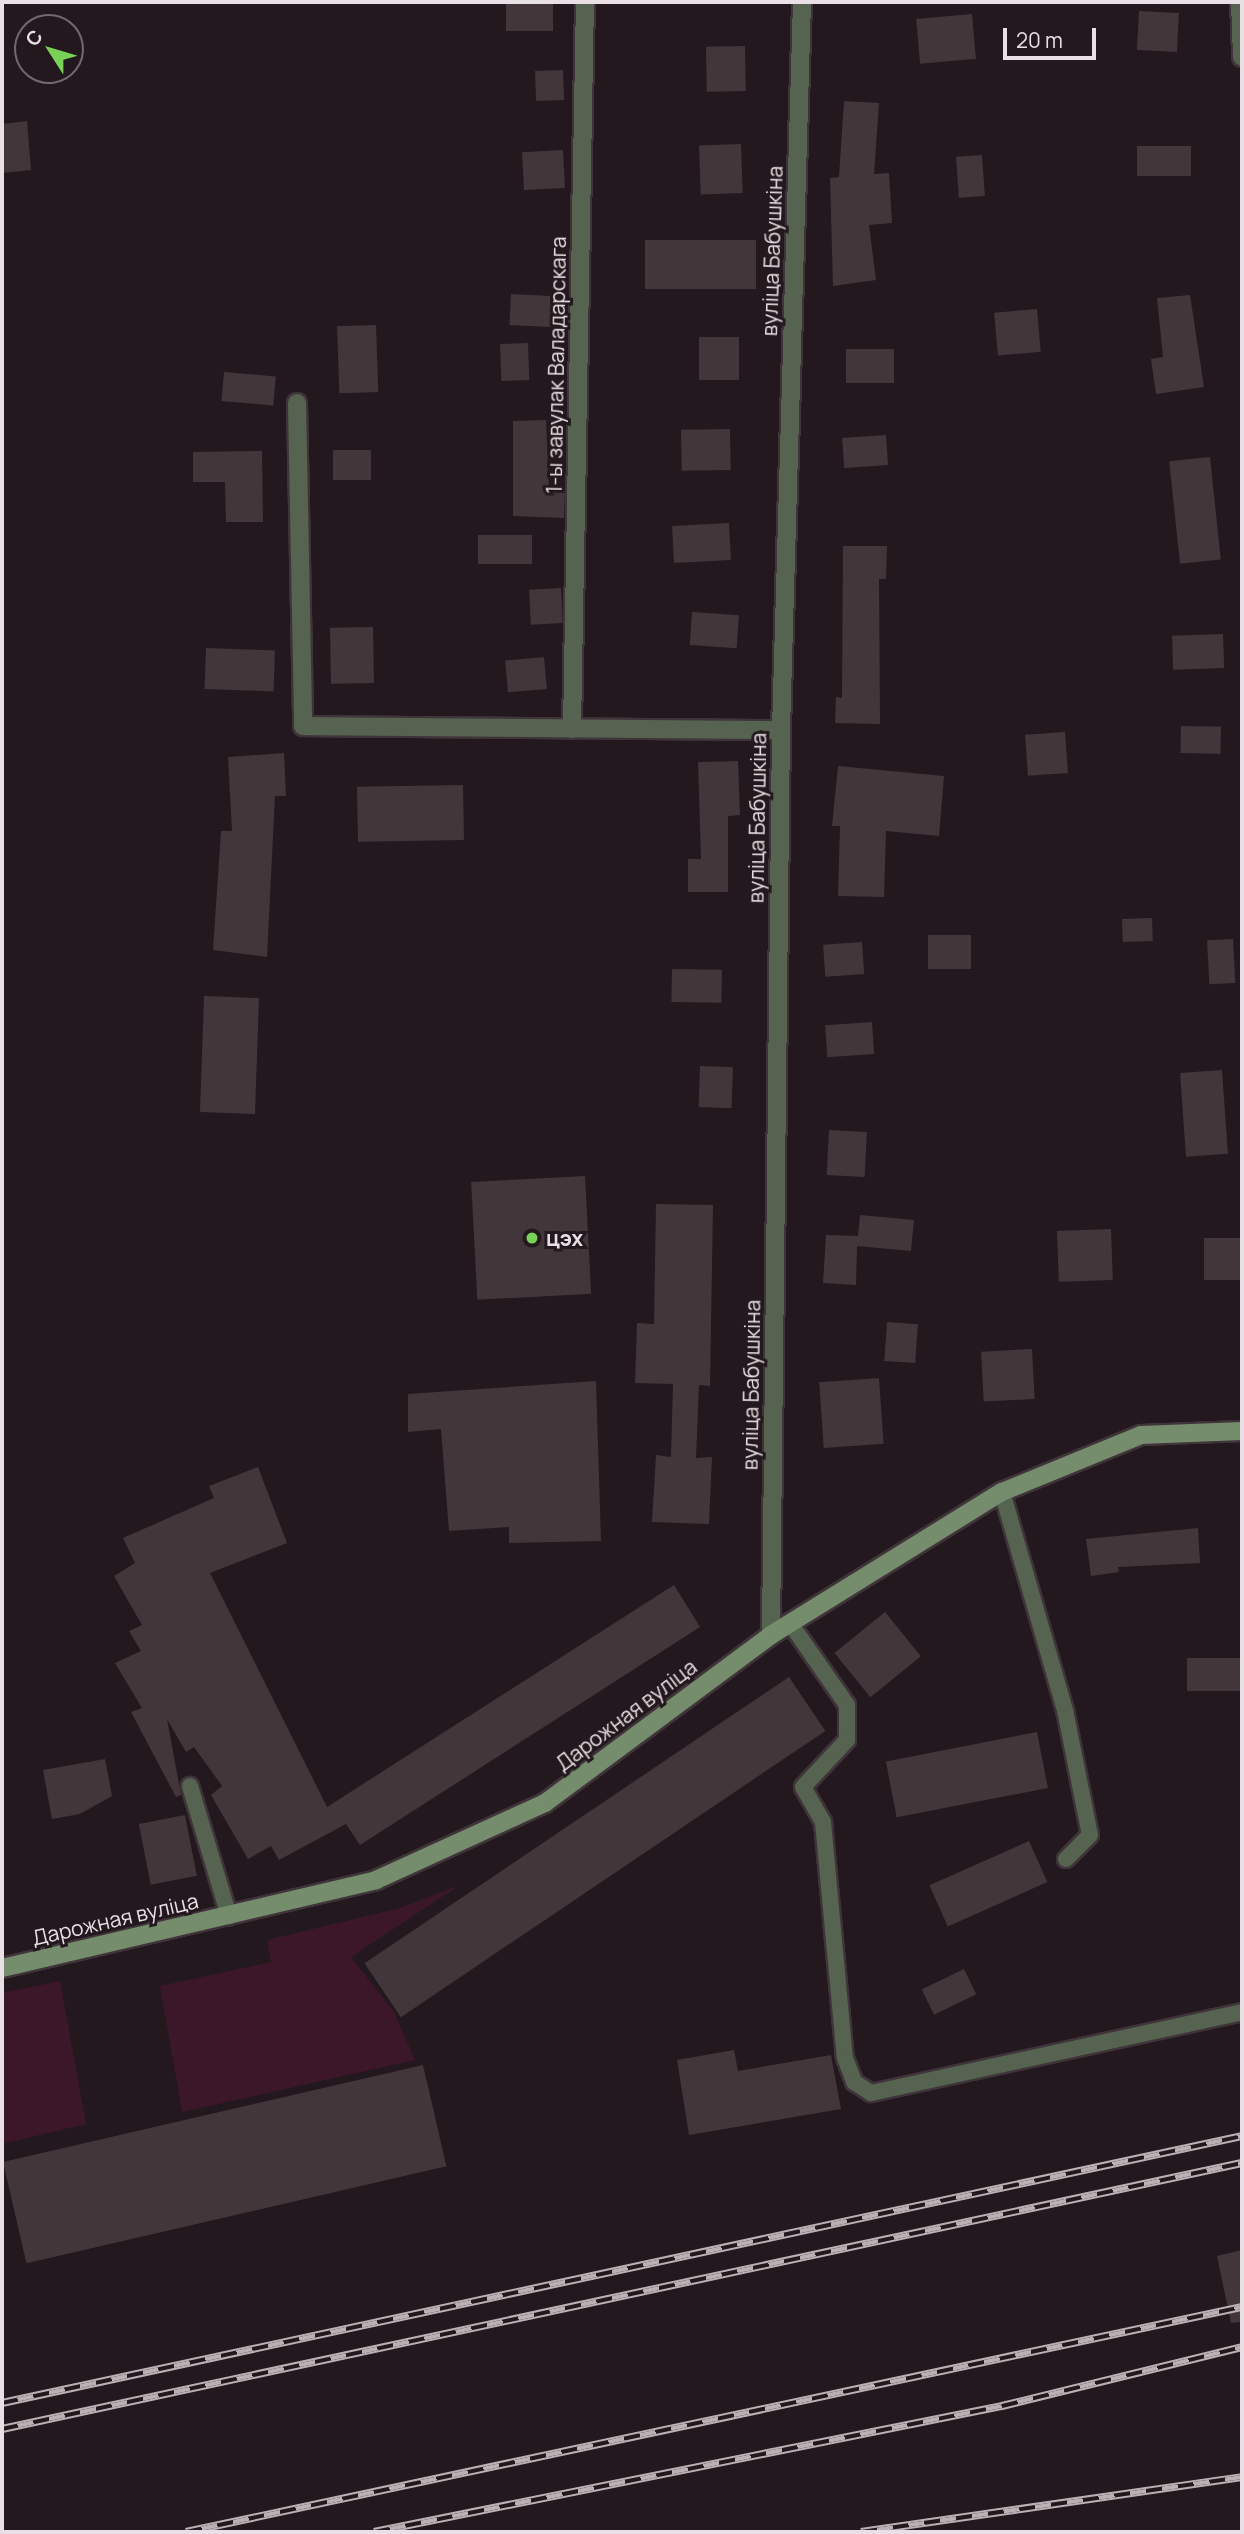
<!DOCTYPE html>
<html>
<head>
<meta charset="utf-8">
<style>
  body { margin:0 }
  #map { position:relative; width:1244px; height:2534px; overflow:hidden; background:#23181d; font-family:Manrope,sans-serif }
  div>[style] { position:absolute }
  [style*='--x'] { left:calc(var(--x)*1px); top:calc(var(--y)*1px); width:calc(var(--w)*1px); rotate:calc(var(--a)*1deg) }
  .green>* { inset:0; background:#3c172a }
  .building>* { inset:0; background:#42363b; transform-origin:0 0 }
  .roads { filter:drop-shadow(2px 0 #3f3439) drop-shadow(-2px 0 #3f3439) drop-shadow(0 2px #3f3439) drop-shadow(0 -2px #3f3439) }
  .lane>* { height:16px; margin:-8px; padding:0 8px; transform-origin:8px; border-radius:8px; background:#556350 }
  .street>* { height:18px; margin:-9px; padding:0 9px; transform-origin:9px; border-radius:9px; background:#556350 }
  .secondary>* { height:18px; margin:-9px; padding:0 9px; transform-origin:9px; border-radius:9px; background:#758d6d }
  .rail>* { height:8px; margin-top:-4px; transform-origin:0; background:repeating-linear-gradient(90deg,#23181d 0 16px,#bab1b5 0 32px); box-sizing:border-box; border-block:2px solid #bab1b5 }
  .dots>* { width:19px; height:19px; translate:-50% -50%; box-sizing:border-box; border:4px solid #23181d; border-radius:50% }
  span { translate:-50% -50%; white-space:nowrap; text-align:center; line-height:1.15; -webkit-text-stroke:6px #23181d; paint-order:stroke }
  .street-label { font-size:21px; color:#e8e0e4 }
  .poi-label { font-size:21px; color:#e8e0e4; font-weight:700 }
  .left { translate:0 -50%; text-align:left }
  .frame { position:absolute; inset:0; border:4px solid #e8e0e4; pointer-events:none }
  .north { position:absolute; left:14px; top:14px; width:70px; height:70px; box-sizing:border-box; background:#23181d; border:2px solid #72686d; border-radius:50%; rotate:307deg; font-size:19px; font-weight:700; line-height:28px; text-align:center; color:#e8e0e4 }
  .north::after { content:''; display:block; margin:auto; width:24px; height:32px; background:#79d157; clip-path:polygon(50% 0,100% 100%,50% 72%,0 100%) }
  .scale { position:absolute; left:1003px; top:28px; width:93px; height:32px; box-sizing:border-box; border:4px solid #e8e0e4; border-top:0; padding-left:9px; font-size:21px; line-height:24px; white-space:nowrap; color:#e8e0e4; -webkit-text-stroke:5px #23181d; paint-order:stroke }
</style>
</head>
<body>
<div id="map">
  <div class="green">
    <i style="clip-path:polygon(460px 1885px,351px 1957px,394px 2012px,415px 2060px,182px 2112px,160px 1986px,271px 1962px,267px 1940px,400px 1908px)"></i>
    <i style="clip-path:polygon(60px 1981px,86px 2124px,2px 2144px,2px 1993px)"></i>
  </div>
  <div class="building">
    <i style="left:506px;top:2px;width:47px;height:29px"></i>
    <i style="left:1139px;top:11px;width:40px;height:39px;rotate:3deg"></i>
    <i style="left:972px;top:14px;width:45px;height:56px;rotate:85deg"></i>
    <i style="left:745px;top:46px;width:45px;height:39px;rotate:89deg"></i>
    <i style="left:563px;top:70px;width:30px;height:28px;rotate:88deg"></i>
    <i style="clip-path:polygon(844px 101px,879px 103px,874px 174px,889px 173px,892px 223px,869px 225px,876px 280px,833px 286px,830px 178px,839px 177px)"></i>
    <i style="clip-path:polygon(27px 121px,31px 170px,2px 173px,2px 124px)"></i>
    <i style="left:741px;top:144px;width:49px;height:42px;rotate:88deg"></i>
    <i style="left:1191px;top:146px;width:30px;height:54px;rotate:90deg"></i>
    <i style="left:563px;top:150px;width:38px;height:41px;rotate:87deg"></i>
    <i style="left:982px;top:155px;width:41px;height:26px;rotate:86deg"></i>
    <i style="left:756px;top:240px;width:49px;height:111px;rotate:90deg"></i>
    <i style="left:511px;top:294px;width:44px;height:31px;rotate:3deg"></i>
    <i style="clip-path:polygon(1190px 295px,1204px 387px,1156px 394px,1151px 359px,1163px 357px,1157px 298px)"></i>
    <i style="left:1037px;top:309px;width:43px;height:43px;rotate:85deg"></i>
    <i style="left:376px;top:325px;width:67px;height:39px;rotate:88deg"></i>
    <i style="left:699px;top:337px;width:40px;height:43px"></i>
    <i style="left:528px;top:343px;width:37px;height:28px;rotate:88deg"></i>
    <i style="left:894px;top:349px;width:34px;height:48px;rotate:90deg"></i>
    <i style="left:224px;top:372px;width:52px;height:29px;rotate:5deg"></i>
    <i style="clip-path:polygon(546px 420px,549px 489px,565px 489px,564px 518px,513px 516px,513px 421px)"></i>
    <i style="left:730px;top:429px;width:41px;height:49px;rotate:89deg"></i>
    <i style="left:886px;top:435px;width:30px;height:44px;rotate:86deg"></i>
    <i style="left:333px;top:450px;width:38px;height:30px"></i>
    <i style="clip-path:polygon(262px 451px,263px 522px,226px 522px,225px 482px,193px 482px,193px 452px)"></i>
    <i style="left:1210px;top:457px;width:103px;height:41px;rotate:84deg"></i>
    <i style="left:729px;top:523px;width:37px;height:57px;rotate:87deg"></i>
    <i style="left:532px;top:535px;width:29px;height:54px;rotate:90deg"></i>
    <i style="clip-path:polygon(843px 546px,887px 546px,886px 579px,879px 579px,880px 724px,835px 723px,836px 697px,842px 698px)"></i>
    <i style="left:561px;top:588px;width:35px;height:32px;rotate:87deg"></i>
    <i style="left:692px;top:612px;width:47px;height:33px;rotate:4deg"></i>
    <i style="left:373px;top:627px;width:56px;height:43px;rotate:89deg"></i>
    <i style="left:1223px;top:634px;width:34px;height:51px;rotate:88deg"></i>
    <i style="left:206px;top:648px;width:69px;height:41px;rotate:2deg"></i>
    <i style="left:544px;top:657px;width:32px;height:39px;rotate:85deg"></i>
    <i style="left:1181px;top:726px;width:40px;height:27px;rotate:1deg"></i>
    <i style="left:1065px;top:732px;width:41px;height:40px;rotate:86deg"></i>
    <i style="clip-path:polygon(284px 753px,286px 796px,275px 796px,267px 957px,213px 950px,221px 831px,232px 831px,228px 757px)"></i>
    <i style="clip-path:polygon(738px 761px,740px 815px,728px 816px,728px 892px,688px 892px,688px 859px,701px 859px,698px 762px)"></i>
    <i style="clip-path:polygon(838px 766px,944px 776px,939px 836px,886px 831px,884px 897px,838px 896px,840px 826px,832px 826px)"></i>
    <i style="left:463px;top:785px;width:55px;height:106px;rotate:89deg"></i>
    <i style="left:1152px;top:918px;width:23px;height:30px;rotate:88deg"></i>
    <i style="left:971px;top:935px;width:34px;height:43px;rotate:90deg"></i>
    <i style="left:1233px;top:939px;width:44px;height:26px;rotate:87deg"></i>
    <i style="left:862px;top:942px;width:32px;height:39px;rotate:86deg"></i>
    <i style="left:672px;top:969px;width:50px;height:33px;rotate:1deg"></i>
    <i style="left:259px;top:998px;width:116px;height:55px;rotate:92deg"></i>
    <i style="left:872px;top:1022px;width:32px;height:47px;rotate:86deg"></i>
    <i style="left:700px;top:1066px;width:33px;height:41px;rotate:2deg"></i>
    <i style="left:1222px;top:1070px;width:84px;height:42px;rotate:86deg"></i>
    <i style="left:829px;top:1130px;width:38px;height:45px;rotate:3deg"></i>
    <i style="left:585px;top:1176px;width:118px;height:114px;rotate:87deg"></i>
    <i style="clip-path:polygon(656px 1204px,713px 1205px,710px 1386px,699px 1385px,696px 1458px,712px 1457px,709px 1524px,652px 1522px,656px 1455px,671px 1457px,673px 1384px,635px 1383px,637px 1323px,654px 1324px)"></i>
    <i style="clip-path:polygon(860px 1215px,914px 1220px,911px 1251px,857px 1246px,856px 1285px,823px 1283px,826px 1235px,858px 1236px)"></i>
    <i style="left:1111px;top:1229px;width:51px;height:54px;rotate:88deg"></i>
    <i style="left:1242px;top:1238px;width:42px;height:38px;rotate:90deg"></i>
    <i style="left:887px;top:1322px;width:31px;height:39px;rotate:4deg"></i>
    <i style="left:1032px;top:1349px;width:50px;height:51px;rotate:87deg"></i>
    <i style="left:879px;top:1378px;width:66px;height:60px;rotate:86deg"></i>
    <i style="clip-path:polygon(596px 1381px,601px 1541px,509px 1543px,509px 1527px,449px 1531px,441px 1429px,408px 1432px,408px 1394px)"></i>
    <i style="clip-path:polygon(258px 1467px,287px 1543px,210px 1573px,327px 1807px,674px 1585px,700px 1627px,360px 1845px,346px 1824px,279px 1860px,271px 1846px,248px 1859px,211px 1795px,222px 1786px,194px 1747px,186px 1752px,167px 1719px,181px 1795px,176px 1797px,131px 1712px,142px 1708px,115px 1663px,141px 1651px,129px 1631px,142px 1625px,114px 1576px,135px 1563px,123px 1538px,214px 1498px,209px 1486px)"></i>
    <i style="clip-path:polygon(1198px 1528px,1200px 1563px,1118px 1567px,1119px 1572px,1091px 1576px,1086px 1539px)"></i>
    <i style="left:885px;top:1612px;width:57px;height:65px;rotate:51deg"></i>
    <i style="left:1242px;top:1658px;width:33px;height:55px;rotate:90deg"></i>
    <i style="left:789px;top:1677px;width:65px;height:512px;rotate:56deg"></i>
    <i style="left:1037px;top:1732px;width:57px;height:154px;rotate:79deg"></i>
    <i style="clip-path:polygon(105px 1759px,112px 1796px,80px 1814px,52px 1819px,43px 1770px)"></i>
    <i style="left:185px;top:1815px;width:62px;height:47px;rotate:79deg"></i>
    <i style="left:1029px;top:1841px;width:45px;height:109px;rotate:66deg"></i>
    <i style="left:964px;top:1969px;width:28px;height:47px;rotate:64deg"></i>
    <i style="clip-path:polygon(734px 2050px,738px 2071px,831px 2055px,841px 2109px,689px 2135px,677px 2060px)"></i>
    <i style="left:423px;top:2065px;width:104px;height:431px;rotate:77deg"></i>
    <i style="clip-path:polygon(1242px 2250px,1242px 2322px,1231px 2323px,1217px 2256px)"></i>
  </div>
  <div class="roads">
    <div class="lane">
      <i style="--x:1002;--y:1492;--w:227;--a:73.9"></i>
      <i style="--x:1065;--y:1710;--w:127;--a:78.7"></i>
      <i style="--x:1090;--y:1835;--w:34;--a:135"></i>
      <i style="--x:790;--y:1623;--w:100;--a:55.2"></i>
      <i style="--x:847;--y:1705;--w:35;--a:90"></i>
      <i style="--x:847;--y:1740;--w:64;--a:133.1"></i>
      <i style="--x:803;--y:1787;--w:40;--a:60.3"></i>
      <i style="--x:823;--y:1822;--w:237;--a:84.7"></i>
      <i style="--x:845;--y:2058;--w:26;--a:69"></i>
      <i style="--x:854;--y:2082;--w:20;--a:33"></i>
      <i style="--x:871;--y:2093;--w:380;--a:-12.3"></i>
      <i style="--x:190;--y:1786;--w:136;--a:73.3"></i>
    </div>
    <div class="street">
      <i style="--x:1240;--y:2;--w:55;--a:87.9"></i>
      <i style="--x:297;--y:403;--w:323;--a:88.9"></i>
      <i style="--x:303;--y:726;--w:478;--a:0.5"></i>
      <i style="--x:572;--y:729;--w:727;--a:-88.98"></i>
      <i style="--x:771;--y:1635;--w:905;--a:-89.37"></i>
      <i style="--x:781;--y:730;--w:728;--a:-88.35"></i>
    </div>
    <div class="secondary">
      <i style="--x:2;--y:1968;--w:384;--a:-13.2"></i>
      <i style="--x:376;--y:1880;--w:186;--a:-24.5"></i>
      <i style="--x:545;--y:1803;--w:282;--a:-36.6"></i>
      <i style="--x:771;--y:1635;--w:272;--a:-31.8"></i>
      <i style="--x:1002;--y:1492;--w:150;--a:-22.3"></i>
      <i style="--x:1141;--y:1435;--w:101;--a:-2.3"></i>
    </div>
  </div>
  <div class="rail">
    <i style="--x:2;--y:2403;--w:1268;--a:-12.15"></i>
    <i style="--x:2;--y:2429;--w:1268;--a:-12.11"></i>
    <i style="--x:186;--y:2532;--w:1080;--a:-12.03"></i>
    <i style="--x:374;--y:2532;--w:641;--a:-11.35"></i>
    <i style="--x:1002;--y:2406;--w:247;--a:-13.8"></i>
    <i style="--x:861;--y:2532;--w:385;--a:-8.2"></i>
  </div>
  <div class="dots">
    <i style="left:532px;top:1238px;background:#79d157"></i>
  </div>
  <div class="street-label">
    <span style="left:772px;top:251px;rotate:-88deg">вуліца Бабушкіна</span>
    <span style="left:556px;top:365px;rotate:-89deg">1-ы завулак Валадарскага</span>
    <span style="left:757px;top:818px;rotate:-89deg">вуліца Бабушкіна</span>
    <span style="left:751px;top:1385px;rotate:-89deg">вуліца Бабушкіна</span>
    <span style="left:626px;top:1715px;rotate:-37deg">Дарожная вуліца</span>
    <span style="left:115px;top:1919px;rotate:-13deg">Дарожная вуліца</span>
  </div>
  <div class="poi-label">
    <span class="left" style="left:546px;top:1238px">цэх</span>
  </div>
  <div class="frame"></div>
  <div class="north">С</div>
  <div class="scale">20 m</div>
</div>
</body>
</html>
